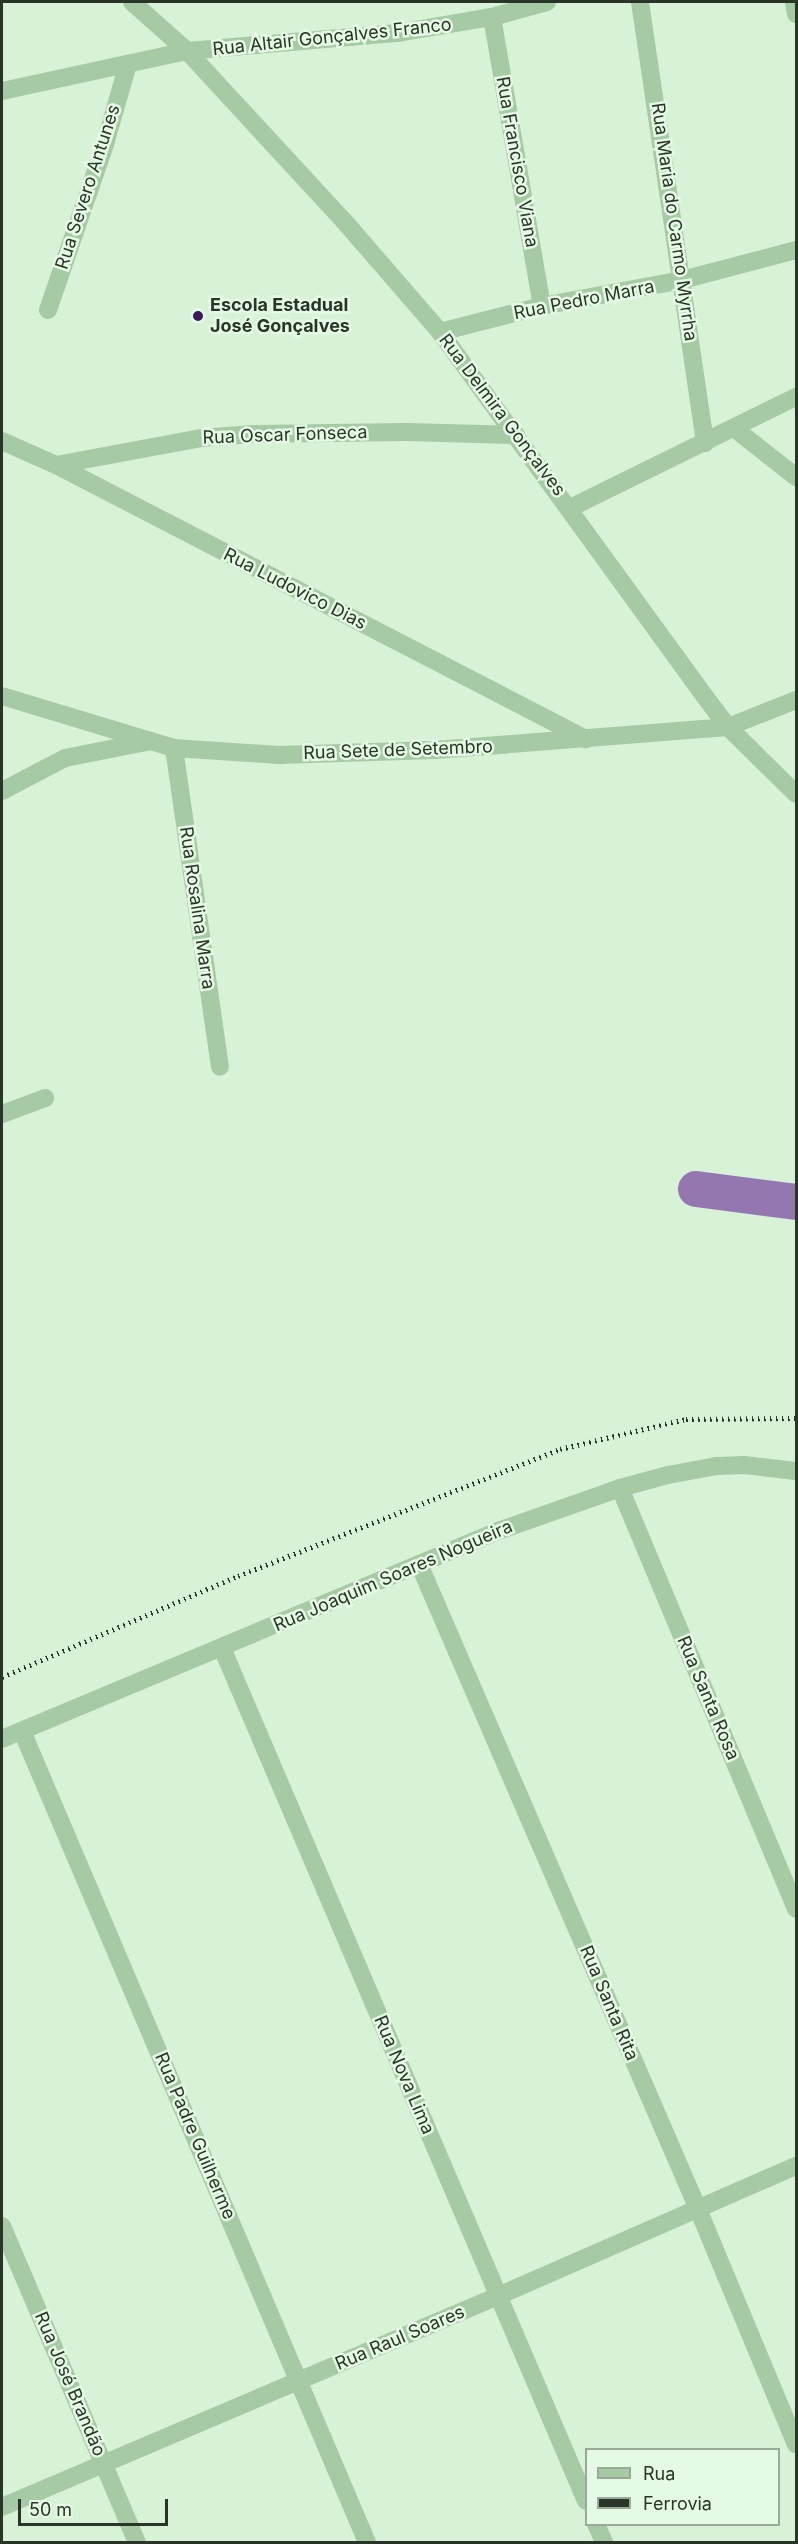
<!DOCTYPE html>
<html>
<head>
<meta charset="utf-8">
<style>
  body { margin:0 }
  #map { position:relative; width:798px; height:2544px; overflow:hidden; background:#d8f2d8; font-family:Inter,sans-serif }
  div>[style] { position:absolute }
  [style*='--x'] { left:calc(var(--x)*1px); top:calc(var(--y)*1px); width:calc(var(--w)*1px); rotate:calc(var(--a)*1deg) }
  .river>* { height:36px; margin:-18px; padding:0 18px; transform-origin:18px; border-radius:18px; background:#9476b0 }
  .minor>* { height:18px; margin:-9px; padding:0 9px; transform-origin:9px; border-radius:9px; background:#a6caa3 }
  .rail>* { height:4.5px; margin-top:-2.25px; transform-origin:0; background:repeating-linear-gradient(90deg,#293526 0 1.5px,transparent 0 6px) }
  .dots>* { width:16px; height:16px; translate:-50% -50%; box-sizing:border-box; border:3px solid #e4fae4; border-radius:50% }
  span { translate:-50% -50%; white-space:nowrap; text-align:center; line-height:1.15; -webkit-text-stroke:5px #e4fae4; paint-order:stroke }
  .street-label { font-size:18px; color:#293526 }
  .poi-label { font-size:18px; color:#293526; font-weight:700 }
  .left { translate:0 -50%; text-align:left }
  .frame { position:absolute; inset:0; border:3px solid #293526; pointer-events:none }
  .legend { position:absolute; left:585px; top:2448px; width:195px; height:78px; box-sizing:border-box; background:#e4fae4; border:2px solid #99ab98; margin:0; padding:8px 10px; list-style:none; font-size:18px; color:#293526 }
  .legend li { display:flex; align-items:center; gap:12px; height:30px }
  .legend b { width:30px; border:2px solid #99ab98 }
  .scale { position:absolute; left:18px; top:2499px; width:150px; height:27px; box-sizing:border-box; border:3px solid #293526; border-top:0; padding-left:8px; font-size:18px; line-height:21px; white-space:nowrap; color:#293526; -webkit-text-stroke:4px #e4fae4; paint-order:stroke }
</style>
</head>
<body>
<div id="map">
  <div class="river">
    <i style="--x:696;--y:1189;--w:101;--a:7.4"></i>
  </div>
  <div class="minor">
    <i style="--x:132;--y:2;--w:74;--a:41.7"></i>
    <i style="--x:187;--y:51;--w:231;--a:47.3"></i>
    <i style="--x:344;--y:221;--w:147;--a:49.1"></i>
    <i style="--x:440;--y:332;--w:447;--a:54"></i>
    <i style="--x:703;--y:694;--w:41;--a:52.9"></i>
    <i style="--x:728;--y:727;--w:95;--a:44.6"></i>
    <i style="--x:640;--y:2;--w:446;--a:81.6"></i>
    <i style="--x:794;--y:2;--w:12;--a:81"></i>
    <i style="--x:492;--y:17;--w:293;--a:80.2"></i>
    <i style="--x:2;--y:91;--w:189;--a:-12.2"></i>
    <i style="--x:187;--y:51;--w:212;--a:-4.9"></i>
    <i style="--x:398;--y:33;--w:95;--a:-9.7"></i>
    <i style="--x:492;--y:17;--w:57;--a:-15.3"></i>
    <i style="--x:48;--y:310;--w:176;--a:-71"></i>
    <i style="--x:105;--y:144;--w:83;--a:-74"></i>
    <i style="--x:440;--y:332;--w:105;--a:-14.3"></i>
    <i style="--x:542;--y:306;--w:142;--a:-10.5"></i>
    <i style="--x:682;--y:280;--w:118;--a:-14.7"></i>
    <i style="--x:735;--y:429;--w:78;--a:38.2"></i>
    <i style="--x:2;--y:441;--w:59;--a:24"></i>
    <i style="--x:56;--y:465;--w:597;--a:27.34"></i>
    <i style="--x:56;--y:465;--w:147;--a:-10.5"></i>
    <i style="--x:201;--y:438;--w:52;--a:-4.4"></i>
    <i style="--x:253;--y:434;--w:154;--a:-0.7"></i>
    <i style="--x:407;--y:432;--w:109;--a:1.6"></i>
    <i style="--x:570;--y:508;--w:252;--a:-26.2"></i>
    <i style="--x:2;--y:696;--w:180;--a:16.8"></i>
    <i style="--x:174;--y:748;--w:105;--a:3.8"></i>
    <i style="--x:279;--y:755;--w:156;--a:-1.8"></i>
    <i style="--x:435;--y:750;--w:294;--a:-4.5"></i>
    <i style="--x:728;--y:727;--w:73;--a:-21.7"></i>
    <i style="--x:174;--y:748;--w:322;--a:81.8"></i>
    <i style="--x:2;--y:791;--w:71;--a:-27.6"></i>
    <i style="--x:65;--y:758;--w:83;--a:-11.2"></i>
    <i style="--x:2;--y:1114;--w:46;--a:-20.4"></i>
    <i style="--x:620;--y:1488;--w:456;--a:67.3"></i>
    <i style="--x:419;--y:1564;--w:703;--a:66.61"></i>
    <i style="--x:698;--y:2209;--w:255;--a:67.4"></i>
    <i style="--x:222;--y:1648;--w:927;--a:66.89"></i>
    <i style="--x:22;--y:1731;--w:881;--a:66.96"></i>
    <i style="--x:2;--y:1739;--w:538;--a:-22.75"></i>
    <i style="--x:498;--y:1531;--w:129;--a:-19.4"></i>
    <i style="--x:620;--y:1488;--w:50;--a:-15.2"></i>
    <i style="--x:668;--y:1475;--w:50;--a:-10.4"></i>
    <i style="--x:717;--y:1466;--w:27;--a:-2"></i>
    <i style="--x:744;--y:1465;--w:52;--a:6.6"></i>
    <i style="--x:2;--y:2226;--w:344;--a:66.9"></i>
    <i style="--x:2;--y:2507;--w:539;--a:-23.05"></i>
    <i style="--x:498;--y:2296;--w:325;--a:-23.6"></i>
    <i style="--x:596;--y:2524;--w:20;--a:66"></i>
  </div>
  <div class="rail">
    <i style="--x:2;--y:1677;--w:257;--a:-23.2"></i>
    <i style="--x:238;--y:1576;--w:346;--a:-21.5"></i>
    <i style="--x:560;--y:1449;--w:130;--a:-13.4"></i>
    <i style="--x:686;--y:1419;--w:110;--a:-0.5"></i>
  </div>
  <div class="dots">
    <i style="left:198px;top:316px;background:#3b1a58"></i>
  </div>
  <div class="street-label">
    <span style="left:332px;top:37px;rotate:-6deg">Rua Altair Gonçalves Franco</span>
    <span style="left:517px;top:162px;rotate:80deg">Rua Francisco Viana</span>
    <span style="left:88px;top:187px;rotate:-72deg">Rua Severo Antunes</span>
    <span style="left:674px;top:222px;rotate:82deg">Rua Maria do Carmo Myrrha</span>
    <span style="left:584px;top:300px;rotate:-11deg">Rua Pedro Marra</span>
    <span style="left:502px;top:415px;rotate:53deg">Rua Delmira Gonçalves</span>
    <span style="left:285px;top:435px;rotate:-2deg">Rua Oscar Fonseca</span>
    <span style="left:295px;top:589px;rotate:27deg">Rua Ludovico Dias</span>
    <span style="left:398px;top:750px;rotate:-2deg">Rua Sete de Setembro</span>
    <span style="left:197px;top:908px;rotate:82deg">Rua Rosalina Marra</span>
    <span style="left:393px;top:1576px;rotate:-23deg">Rua Joaquim Soares Nogueira</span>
    <span style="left:708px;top:1698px;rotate:67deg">Rua Santa Rosa</span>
    <span style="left:609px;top:2003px;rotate:67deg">Rua Santa Rita</span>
    <span style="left:404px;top:2075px;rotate:67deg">Rua Nova Lima</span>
    <span style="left:195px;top:2136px;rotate:67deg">Rua Padre Guilherme</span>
    <span style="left:400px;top:2338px;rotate:-23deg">Rua Raul Soares</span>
    <span style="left:70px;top:2384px;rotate:67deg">Rua José Brandão</span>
  </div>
  <div class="poi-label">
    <span class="left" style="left:210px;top:316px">Escola Estadual<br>José Gonçalves</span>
  </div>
  <div class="frame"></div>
  <ul class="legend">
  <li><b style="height:8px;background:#a6caa3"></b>Rua</li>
  <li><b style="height:8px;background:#293526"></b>Ferrovia</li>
  </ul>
  <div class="scale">50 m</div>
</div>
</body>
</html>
